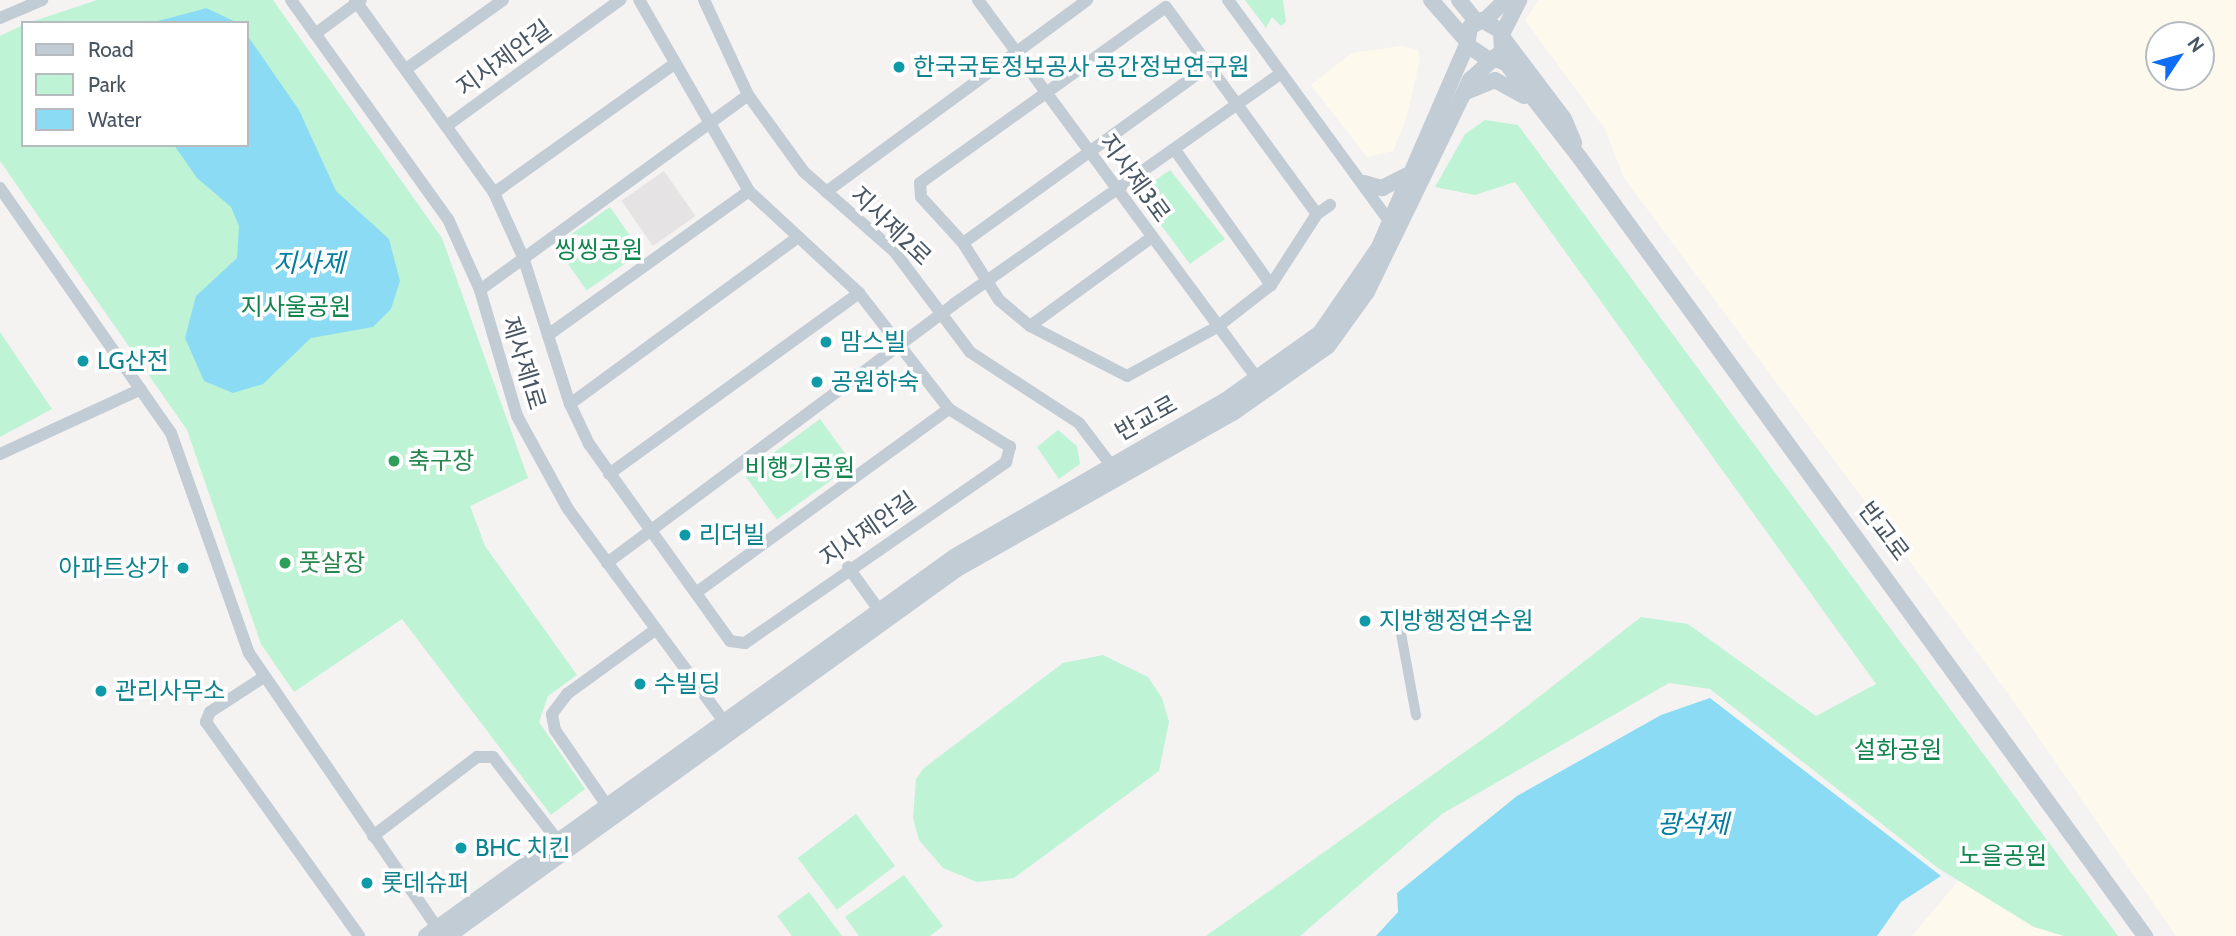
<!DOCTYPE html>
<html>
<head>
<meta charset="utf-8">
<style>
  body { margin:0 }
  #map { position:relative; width:2236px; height:936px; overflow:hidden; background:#f5f2f2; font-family:Cabin,"Noto Sans KR",sans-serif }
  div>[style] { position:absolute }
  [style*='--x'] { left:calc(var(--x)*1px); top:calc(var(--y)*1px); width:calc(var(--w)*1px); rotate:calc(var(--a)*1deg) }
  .commercial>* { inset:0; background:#fef9ed }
  .education>* { inset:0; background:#e6e3e4; transform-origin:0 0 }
  .green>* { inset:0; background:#bff3d5; transform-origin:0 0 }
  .water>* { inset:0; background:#8adbf3 }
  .pedestrian>* { height:10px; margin:-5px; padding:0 5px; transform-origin:5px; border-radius:5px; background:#c2ccd4 }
  .minor>* { height:12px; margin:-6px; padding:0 6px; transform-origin:6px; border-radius:6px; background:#c2ccd4 }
  .tertiary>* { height:16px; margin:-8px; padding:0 8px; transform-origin:8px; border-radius:8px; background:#c2ccd4 }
  .dots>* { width:19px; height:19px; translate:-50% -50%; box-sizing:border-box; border:4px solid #fff; border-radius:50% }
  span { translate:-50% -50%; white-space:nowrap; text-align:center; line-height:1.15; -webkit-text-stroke:7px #fff; paint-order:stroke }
  .street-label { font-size:24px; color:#485562 }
  .culture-label { font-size:24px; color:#0d838f }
  .left { translate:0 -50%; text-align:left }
  .right { translate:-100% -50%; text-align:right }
  .park-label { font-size:24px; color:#11854e }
  .leisure-label { font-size:24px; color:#27864d }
  .water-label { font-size:26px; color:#047da2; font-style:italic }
  .legend { position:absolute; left:21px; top:21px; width:228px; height:126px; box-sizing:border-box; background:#fff; border:2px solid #b6bbc0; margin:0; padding:9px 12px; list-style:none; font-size:21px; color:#485562 }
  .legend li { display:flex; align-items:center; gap:14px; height:35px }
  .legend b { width:35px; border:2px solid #b6bbc0 }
  .north { position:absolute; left:2145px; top:21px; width:70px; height:70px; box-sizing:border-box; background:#fff; border:2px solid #b6bbc0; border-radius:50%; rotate:54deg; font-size:19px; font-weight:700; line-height:28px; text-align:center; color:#485562 }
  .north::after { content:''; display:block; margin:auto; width:24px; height:32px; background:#0d6df3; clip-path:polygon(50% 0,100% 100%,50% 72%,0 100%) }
</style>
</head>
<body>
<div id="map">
  <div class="commercial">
    <i style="clip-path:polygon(evenodd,1539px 0,2236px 0,2236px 936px,2176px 936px,2007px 692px,1624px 178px,1605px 129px,1525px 20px,1539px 0,2201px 35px,2201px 77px,2159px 77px,2159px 35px,2201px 35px)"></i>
    <i style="clip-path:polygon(1401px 46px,1418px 50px,1420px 59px,1406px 119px,1393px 151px,1367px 157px,1311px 85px,1352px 53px)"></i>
    <i style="clip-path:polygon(1959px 880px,2034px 927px,2064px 936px,1912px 936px)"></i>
  </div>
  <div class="education">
    <i style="left:664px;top:171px;width:55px;height:52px;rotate:55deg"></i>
  </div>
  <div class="green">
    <i style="clip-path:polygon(97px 0,273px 0,442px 238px,528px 478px,470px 506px,485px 546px,577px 675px,548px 696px,539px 722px,585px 789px,551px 815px,402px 619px,294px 692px,261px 644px,187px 430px,0 161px,0 36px,23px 25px,23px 145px,247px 145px,247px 23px,28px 23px)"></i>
    <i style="clip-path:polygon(1245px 0,1283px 0,1286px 22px,1281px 26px,1272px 17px,1266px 28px)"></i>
    <i style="clip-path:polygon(1485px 120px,1518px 125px,2118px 936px,2064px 936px,2034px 927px,1938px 868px,1710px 689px,1669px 683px,1442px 814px,1300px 936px,1206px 936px,1504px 724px,1641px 617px,1688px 624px,1816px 716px,1876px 684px,1515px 182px,1475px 195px,1435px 187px,1465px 134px)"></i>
    <i style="clip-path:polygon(1170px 170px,1225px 239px,1190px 264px,1143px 201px,1141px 190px)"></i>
    <i style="left:610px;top:207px;width:55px;height:67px;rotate:55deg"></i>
    <i style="clip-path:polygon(0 332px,52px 409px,0 437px)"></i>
    <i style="left:820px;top:419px;width:56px;height:94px;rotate:54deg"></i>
    <i style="clip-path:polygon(1058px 430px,1077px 446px,1080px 464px,1059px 479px,1037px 447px)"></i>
    <i style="clip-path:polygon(1103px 655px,1148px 677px,1162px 698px,1169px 722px,1159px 771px,1014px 878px,977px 882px,943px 868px,919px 840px,913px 818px,916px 779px,924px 768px,1063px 663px)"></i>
    <i style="left:856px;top:814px;width:65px;height:73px;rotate:53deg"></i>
    <i style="clip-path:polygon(904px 875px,943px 926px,930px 936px,859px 936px,845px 917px)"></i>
    <i style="clip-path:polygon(809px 892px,842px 936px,792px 936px,777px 916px)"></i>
  </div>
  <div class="water">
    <i style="clip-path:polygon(206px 8px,238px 23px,150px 23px,200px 10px)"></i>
    <i style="clip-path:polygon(247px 35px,299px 110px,336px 191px,389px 239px,400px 281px,391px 309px,373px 327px,311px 338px,263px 384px,233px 393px,204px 381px,185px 338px,196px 296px,237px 258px,239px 226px,231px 207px,197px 178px,174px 145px,247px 145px)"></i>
    <i style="clip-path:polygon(1710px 698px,1941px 876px,1901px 902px,1877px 936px,1376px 936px,1398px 912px,1397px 893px,1517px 796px,1661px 715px)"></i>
  </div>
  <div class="pedestrian">
    <i style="--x:1398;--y:617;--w:100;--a:79.6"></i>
  </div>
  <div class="minor">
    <i style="--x:291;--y:0;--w:269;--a:54.4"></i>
    <i style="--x:448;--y:219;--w:78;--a:65.7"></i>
    <i style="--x:480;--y:290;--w:131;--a:73.6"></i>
    <i style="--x:517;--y:416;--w:106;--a:61.3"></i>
    <i style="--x:568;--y:509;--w:272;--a:53.7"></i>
    <i style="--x:355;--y:0;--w:238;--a:54.2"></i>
    <i style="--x:494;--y:193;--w:70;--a:65.6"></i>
    <i style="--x:523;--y:257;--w:154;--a:72.3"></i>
    <i style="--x:570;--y:404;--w:44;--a:64.6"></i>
    <i style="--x:589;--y:444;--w:242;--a:54.4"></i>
    <i style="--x:730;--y:641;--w:15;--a:8"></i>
    <i style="--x:745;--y:643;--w:318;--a:-34.7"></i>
    <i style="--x:1006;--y:462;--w:16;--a:-75"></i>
    <i style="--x:1010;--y:447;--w:72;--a:-148.1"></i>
    <i style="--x:949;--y:409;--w:147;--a:-127.8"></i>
    <i style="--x:859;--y:293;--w:150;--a:-137.2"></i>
    <i style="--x:749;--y:191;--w:220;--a:-119.9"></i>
    <i style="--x:704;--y:0;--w:105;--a:65.1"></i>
    <i style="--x:748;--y:95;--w:95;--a:54"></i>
    <i style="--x:804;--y:172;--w:120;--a:41.3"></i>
    <i style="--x:894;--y:251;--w:126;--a:53"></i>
    <i style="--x:970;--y:352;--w:130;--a:33.1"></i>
    <i style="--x:1079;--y:423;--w:63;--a:52.8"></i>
    <i style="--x:978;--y:0;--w:472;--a:53.6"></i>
    <i style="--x:1228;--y:0;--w:275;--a:53.9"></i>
    <i style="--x:0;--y:18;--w:46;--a:-23.2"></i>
    <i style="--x:315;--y:34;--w:57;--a:-36.5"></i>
    <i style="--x:406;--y:69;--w:119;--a:-35.4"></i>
    <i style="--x:448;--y:125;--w:213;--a:-36"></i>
    <i style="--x:1175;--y:150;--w:166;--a:54.6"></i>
    <i style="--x:1271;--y:285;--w:68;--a:142.1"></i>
    <i style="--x:1217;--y:327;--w:102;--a:151.4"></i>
    <i style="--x:1127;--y:376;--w:109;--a:-152.7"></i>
    <i style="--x:1030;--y:326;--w:40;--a:-140"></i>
    <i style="--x:999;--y:300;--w:67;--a:-122.3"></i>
    <i style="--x:963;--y:243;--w:62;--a:-132.4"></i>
    <i style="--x:921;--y:197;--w:14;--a:-94"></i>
    <i style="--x:920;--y:183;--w:302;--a:-35.6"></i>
    <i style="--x:1166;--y:7;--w:256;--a:53.9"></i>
    <i style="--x:0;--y:188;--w:299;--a:55.1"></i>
    <i style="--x:171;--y:433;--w:233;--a:70.5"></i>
    <i style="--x:249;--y:653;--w:340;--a:55.6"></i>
    <i style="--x:826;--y:192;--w:324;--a:-36.3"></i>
    <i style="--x:494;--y:193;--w:221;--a:-35.6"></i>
    <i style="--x:963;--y:243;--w:302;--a:-35.8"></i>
    <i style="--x:1271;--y:285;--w:85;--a:-57.1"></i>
    <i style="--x:1317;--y:214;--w:16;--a:-35"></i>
    <i style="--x:480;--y:290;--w:331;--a:-36"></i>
    <i style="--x:1030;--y:326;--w:151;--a:-36.1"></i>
    <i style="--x:548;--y:335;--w:247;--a:-35.6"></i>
    <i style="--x:570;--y:404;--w:283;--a:-36.2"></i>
    <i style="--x:0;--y:454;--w:155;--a:-24.7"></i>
    <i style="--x:609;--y:474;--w:309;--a:-35.9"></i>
    <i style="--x:607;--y:563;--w:433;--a:-36.7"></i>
    <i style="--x:954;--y:304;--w:400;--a:-35.2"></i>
    <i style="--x:848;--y:567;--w:53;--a:54.2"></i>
    <i style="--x:697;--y:592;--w:311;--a:-36"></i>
    <i style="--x:264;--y:677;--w:64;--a:147.1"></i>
    <i style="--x:210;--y:712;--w:11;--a:112"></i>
    <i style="--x:206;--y:722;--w:263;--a:54.4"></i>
    <i style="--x:608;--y:807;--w:93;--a:-124.5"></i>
    <i style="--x:555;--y:730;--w:16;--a:-101"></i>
    <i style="--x:552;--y:714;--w:25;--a:-53"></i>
    <i style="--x:567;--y:694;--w:109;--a:-36"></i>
    <i style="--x:373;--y:836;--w:131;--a:-37.2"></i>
    <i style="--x:477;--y:757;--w:16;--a:0"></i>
    <i style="--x:493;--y:757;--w:108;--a:52.2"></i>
  </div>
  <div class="tertiary">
    <i style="--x:1431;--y:0;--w:53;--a:48.8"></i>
    <i style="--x:1459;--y:0;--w:28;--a:51"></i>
    <i style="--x:1485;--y:20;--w:29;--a:-44"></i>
    <i style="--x:1502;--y:34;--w:38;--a:-63"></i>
    <i style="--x:1503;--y:38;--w:101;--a:53"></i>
    <i style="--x:1564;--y:119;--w:26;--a:67"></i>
    <i style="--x:1493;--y:58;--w:14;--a:21"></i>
    <i style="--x:1506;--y:63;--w:120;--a:52.1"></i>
    <i style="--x:1580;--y:158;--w:962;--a:54.01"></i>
    <i style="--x:1468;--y:91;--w:29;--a:-22"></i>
    <i style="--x:1495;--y:80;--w:33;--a:29"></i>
    <i style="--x:1364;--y:183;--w:19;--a:16"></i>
    <i style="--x:1382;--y:188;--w:34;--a:-27"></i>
    <i style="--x:426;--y:936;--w:650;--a:-35.67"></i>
    <i style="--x:954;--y:557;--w:314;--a:-30"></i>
    <i style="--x:1226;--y:400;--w:115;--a:-35.5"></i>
    <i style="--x:1320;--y:333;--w:104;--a:-55.5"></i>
    <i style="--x:1379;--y:247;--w:220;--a:-66.5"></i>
    <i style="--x:448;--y:936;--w:628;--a:-35.79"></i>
    <i style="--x:957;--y:569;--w:317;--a:-29.5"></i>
    <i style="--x:1233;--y:413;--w:116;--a:-35.2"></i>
    <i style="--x:1328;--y:346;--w:67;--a:-54.2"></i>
    <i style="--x:1367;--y:292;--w:236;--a:-64.1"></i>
    <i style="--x:1470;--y:80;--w:43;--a:-42.2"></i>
    <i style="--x:1502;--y:51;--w:20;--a:-93"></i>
    <i style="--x:1501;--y:31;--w:22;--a:-150"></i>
    <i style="--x:1482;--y:20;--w:14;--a:150"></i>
    <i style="--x:1470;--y:27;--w:18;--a:99"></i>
    <i style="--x:1467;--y:45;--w:25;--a:34"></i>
  </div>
  <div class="dots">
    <i style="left:899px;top:67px;background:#0f9aa8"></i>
    <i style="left:826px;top:342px;background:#0f9aa8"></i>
    <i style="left:83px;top:361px;background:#0f9aa8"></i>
    <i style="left:817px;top:382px;background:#0f9aa8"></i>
    <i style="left:394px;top:461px;background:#2e9e5b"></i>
    <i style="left:685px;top:535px;background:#0f9aa8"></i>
    <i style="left:285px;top:563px;background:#2e9e5b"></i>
    <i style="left:183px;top:568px;background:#0f9aa8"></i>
    <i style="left:1365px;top:621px;background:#0f9aa8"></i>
    <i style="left:640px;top:684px;background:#0f9aa8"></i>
    <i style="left:101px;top:691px;background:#0f9aa8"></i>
    <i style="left:461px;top:848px;background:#0f9aa8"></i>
    <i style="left:367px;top:883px;background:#0f9aa8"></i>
  </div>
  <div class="street-label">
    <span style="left:504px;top:58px;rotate:-36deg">지사제안길</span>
    <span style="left:1135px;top:178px;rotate:54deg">지사제3로</span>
    <span style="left:891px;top:226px;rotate:44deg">지사제2로</span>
    <span style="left:524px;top:363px;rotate:73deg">제사제1로</span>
    <span style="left:1146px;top:418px;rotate:-29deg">반교로</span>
    <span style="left:868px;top:529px;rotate:-35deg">지사제안길</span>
    <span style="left:1884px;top:531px;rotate:53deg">반교로</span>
  </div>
  <div class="culture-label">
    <span class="left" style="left:913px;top:67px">한국국토정보공사 공간정보연구원</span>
    <span class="left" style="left:840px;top:342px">맘스빌</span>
    <span class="left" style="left:97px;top:361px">LG산전</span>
    <span class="left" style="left:831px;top:382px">공원하숙</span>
    <span class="left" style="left:699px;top:535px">리더빌</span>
    <span class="right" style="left:169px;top:568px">아파트상가</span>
    <span class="left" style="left:1379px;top:621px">지방행정연수원</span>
    <span class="left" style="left:654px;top:684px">수빌딩</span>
    <span class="left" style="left:115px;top:691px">관리사무소</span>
    <span class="left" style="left:475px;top:848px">BHC 치킨</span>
    <span class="left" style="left:381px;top:883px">롯데슈퍼</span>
  </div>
  <div class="park-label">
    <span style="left:599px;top:250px">씽씽공원</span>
    <span style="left:296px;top:307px">지사울공원</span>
    <span style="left:800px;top:468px">비행기공원</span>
    <span style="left:1898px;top:750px">설화공원</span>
    <span style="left:2003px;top:856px">노을공원</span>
  </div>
  <div class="leisure-label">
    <span class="left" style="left:408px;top:461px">축구장</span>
    <span class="left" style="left:299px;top:563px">풋살장</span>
  </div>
  <div class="water-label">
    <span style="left:309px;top:264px">지사제</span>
    <span style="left:1693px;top:825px">광석제</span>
  </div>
  <ul class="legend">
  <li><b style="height:9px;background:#c2ccd4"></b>Road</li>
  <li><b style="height:19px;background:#bff3d5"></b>Park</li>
  <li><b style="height:19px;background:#8adbf3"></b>Water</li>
  </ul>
  <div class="north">N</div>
</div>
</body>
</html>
